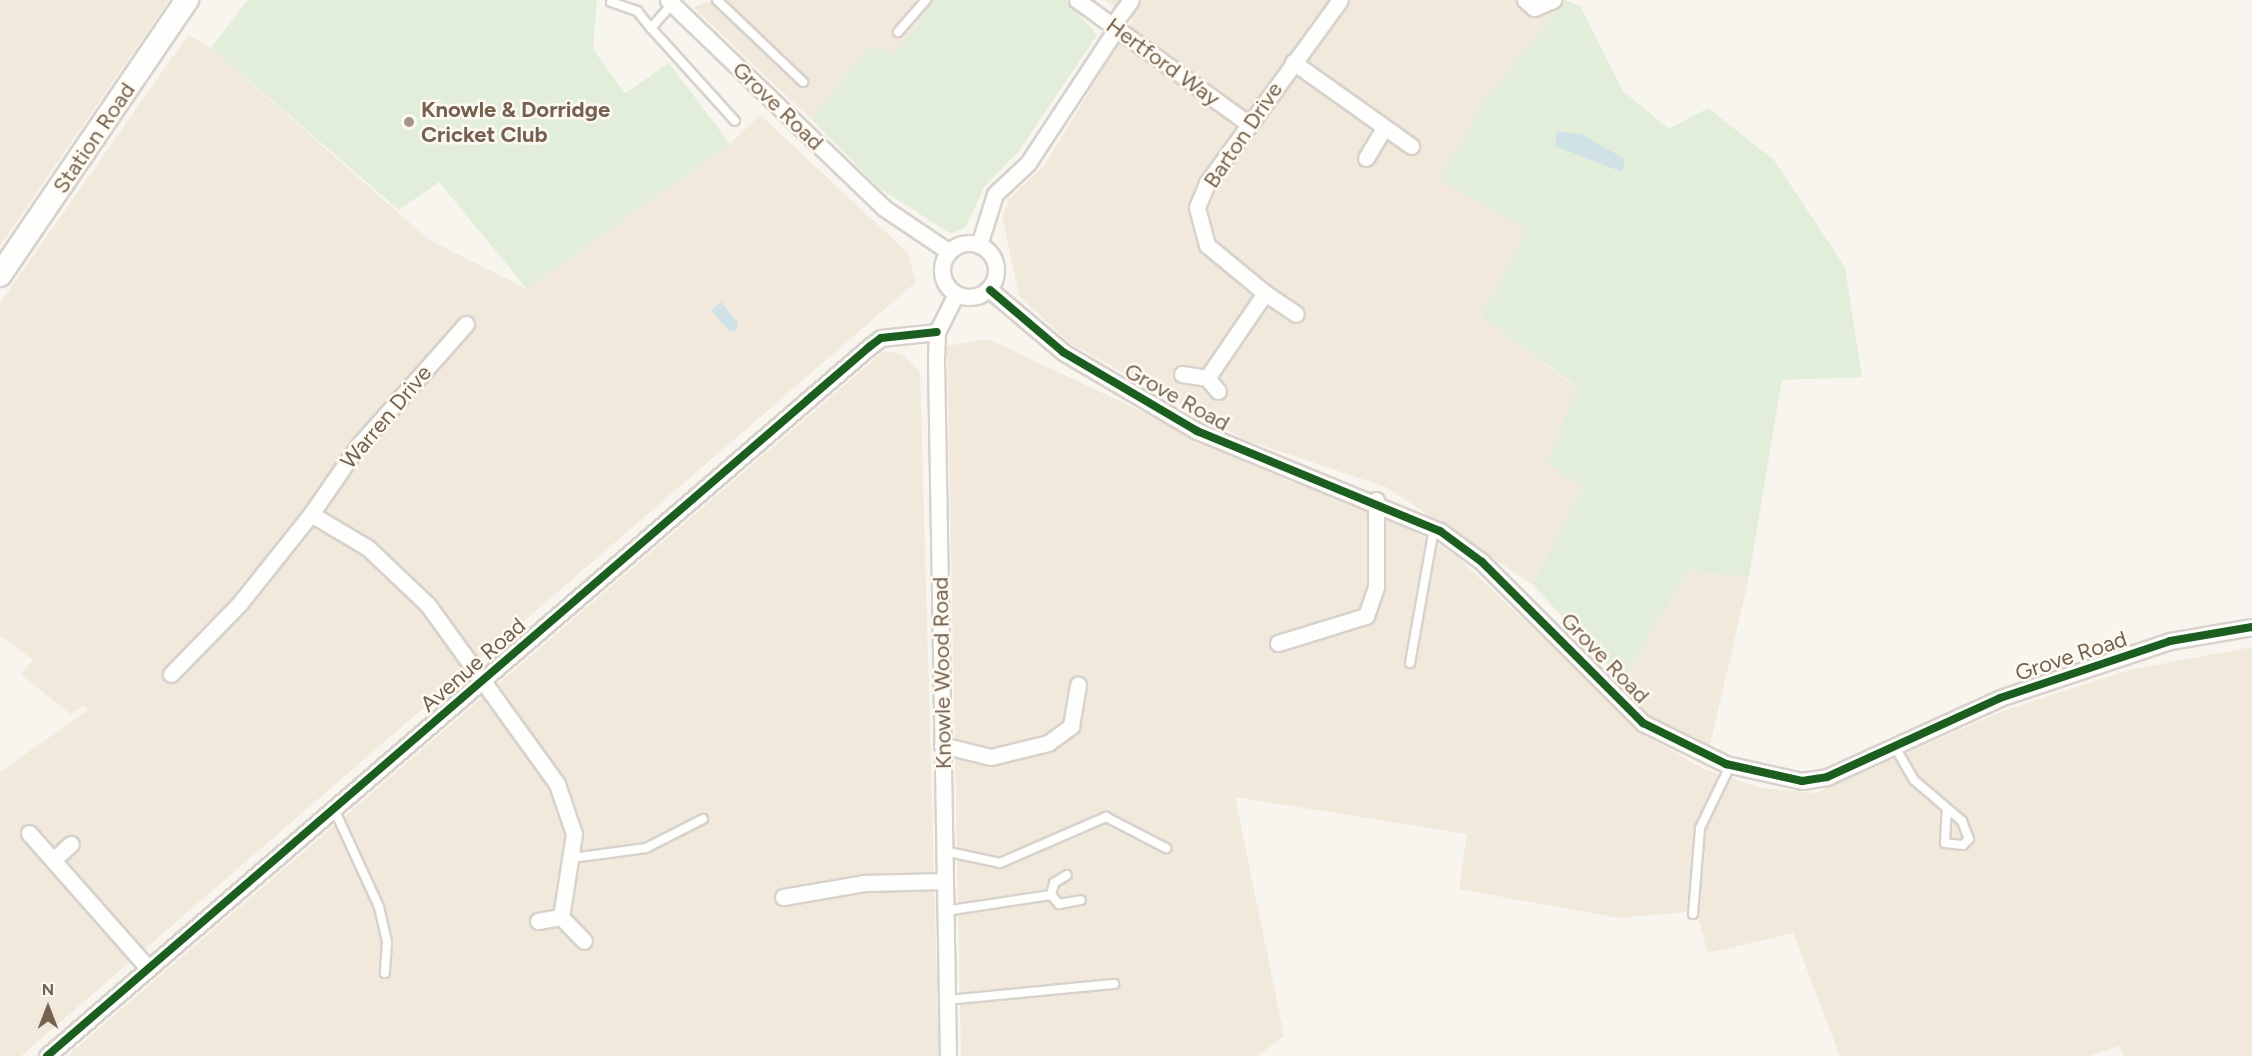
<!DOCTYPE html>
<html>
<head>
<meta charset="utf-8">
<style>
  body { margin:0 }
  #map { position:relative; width:2252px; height:1056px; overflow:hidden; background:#f8f5ee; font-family:Figtree,sans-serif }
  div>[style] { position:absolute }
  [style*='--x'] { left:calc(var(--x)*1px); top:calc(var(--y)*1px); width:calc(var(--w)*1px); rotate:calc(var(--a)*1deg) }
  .residential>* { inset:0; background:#f0e9dc }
  .green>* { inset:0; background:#e3eeda }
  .water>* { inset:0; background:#d1e2e7 }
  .roads { filter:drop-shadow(2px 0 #d7d2cc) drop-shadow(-2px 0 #d7d2cc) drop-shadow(0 2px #d7d2cc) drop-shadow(0 -2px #d7d2cc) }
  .lane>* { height:8px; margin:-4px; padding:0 4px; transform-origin:4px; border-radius:4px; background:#fefefc }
  .street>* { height:15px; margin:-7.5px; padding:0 7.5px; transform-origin:7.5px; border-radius:7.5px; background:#fefefc }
  .street>.ring { margin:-7.5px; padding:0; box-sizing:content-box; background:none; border:15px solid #fefefc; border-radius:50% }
  .secondary>* { height:22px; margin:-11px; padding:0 11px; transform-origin:11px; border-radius:11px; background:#fefefc }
  .cycleway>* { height:8px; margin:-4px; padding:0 4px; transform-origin:4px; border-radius:4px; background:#1b5e20 }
  .dots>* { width:16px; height:16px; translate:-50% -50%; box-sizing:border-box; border:3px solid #fefaf1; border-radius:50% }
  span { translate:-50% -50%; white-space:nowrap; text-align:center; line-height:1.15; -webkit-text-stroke:5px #fefaf1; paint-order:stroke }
  .street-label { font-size:22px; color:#75614f }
  .poi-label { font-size:22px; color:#75614f; font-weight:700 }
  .left { translate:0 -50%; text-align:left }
  .north { position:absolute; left:18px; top:978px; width:60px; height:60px; -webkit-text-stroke:4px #fefaf1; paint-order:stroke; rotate:0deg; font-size:16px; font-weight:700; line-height:24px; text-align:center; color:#75614f }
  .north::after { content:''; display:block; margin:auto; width:21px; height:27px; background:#75614f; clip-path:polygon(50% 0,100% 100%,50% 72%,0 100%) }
</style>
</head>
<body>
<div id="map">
  <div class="residential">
    <i style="clip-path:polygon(0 0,169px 0,0 246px)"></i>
    <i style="clip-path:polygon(715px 0,936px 0,893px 56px,871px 45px,811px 119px,693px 7px)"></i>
    <i style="clip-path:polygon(1105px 0,1565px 0,1487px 97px,1527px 230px,1481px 316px,1577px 388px,1583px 488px,1533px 585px,1386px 487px,1246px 440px,1071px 344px,1019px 296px,1002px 215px,1011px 197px,1044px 166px,1133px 20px)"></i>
    <i style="clip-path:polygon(188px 35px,211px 48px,428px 239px,527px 289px,730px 144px,760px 115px,908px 253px,916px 282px,21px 1056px,0 1056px,0 772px,88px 710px,84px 705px,71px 714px,21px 675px,33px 660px,0 636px,0 303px)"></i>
    <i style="clip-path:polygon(988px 339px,1291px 482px,1387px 515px,1455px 555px,1651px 739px,1704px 769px,1761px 788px,1816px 793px,2003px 711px,2129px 670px,2252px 647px,2252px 1056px,2125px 1056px,2119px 1046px,2089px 1056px,1840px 1056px,1793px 933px,1708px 953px,1696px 911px,1619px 918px,1459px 889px,1467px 834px,1235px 797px,1284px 1036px,1257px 1056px,961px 1056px,947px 346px)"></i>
    <i style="clip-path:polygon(884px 351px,902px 354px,920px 372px,939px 1056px,67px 1056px)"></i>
    <i style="clip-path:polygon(1689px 570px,1749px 577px,1710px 745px,1649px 715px,1618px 688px)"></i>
  </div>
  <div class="green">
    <i style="clip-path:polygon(248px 0,597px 0,593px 49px,625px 93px,669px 63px,730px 144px,527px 289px,439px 182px,399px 210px,211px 48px)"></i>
    <i style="clip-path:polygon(936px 0,1066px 0,1097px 35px,1019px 151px,984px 187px,966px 227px,951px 234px,879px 188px,811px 119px,871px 45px,893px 55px)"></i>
    <i style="clip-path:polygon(1565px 0,1580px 6px,1623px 91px,1669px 129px,1708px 108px,1774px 160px,1845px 267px,1862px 377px,1782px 380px,1749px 577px,1689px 570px,1622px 681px,1533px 585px,1583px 488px,1548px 463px,1577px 387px,1481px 316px,1526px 230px,1440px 179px,1487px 97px)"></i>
  </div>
  <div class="water">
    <i style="clip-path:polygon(1557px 131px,1581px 134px,1625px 159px,1622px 172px,1555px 146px)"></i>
    <i style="clip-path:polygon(721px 302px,738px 323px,737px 330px,729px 331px,711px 310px)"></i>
  </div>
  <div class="roads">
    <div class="lane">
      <i style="--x:717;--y:0;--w:119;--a:43.6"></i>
      <i style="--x:611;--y:2;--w:28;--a:19"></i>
      <i style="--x:637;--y:11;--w:22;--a:51"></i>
      <i style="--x:672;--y:4;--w:32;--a:131"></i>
      <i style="--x:651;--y:28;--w:125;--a:47.9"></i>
      <i style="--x:898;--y:32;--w:43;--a:-48.8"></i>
      <i style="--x:1410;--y:663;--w:137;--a:-79.9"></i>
      <i style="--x:1895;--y:747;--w:38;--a:60"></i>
      <i style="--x:1914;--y:780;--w:63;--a:40.5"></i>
      <i style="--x:1962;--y:821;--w:19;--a:69"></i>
      <i style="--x:1969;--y:839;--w:8;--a:135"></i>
      <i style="--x:1963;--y:845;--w:18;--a:-174"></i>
      <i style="--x:1945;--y:843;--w:33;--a:-87"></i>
      <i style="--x:334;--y:809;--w:108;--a:65.3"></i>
      <i style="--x:379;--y:907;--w:36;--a:77"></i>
      <i style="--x:387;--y:942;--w:31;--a:94"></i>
      <i style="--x:944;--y:851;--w:57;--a:12.1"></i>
      <i style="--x:1000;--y:863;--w:116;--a:-23.5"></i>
      <i style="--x:1106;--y:817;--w:68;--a:27.3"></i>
      <i style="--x:572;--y:858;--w:75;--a:-7.7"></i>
      <i style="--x:646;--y:848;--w:64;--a:-27"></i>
      <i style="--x:1051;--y:895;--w:12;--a:-76"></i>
      <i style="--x:1054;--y:883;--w:15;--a:-32"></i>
      <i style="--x:945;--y:911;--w:107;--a:-8.6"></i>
      <i style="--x:1051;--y:895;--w:12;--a:48"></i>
      <i style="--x:1059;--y:904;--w:22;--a:-10"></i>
      <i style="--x:1693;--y:914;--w:86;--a:-85.3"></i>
      <i style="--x:1700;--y:828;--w:69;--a:-64.2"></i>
      <i style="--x:947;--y:1000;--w:168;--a:-5.5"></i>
    </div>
    <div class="street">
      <i style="--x:668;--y:0;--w:300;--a:43.9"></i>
      <i style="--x:884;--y:208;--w:77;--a:33.9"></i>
      <i style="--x:1077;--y:0;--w:212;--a:35.8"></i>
      <i style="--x:1525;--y:0;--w:12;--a:42"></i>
      <i style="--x:1534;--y:8;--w:21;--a:-23"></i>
      <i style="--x:1112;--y:26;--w:32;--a:-54"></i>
      <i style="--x:1293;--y:62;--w:145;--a:35.4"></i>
      <i style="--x:1366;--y:158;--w:35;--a:-59"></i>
      <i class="ring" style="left:942px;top:243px;width:39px;height:39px"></i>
      <i style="--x:979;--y:245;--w:53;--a:-72.6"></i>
      <i style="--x:995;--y:194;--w:45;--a:-43.2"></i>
      <i style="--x:1028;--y:163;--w:160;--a:-56.7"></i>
      <i style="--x:990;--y:290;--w:96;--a:40.3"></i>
      <i style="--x:1063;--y:352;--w:156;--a:30.5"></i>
      <i style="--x:1197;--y:431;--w:263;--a:22.4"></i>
      <i style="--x:1440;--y:531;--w:52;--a:36.4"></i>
      <i style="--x:1482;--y:562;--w:228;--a:45"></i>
      <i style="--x:1643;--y:723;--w:93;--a:26.3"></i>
      <i style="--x:1726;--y:764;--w:78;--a:12.6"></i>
      <i style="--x:1802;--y:781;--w:25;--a:-9"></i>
      <i style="--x:1827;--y:777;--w:190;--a:-24.5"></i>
      <i style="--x:2000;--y:698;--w:179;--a:-18.5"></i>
      <i style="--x:2170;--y:641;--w:83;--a:-9.7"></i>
      <i style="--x:1265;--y:293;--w:37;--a:34"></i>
      <i style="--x:1182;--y:374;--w:25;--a:9"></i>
      <i style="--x:1207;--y:378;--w:103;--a:-55.7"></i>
      <i style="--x:1265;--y:293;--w:75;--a:-140.4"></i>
      <i style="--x:1207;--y:245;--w:39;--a:-105"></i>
      <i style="--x:1197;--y:207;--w:26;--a:-67"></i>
      <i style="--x:1207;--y:183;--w:226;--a:-54"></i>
      <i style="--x:1207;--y:378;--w:17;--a:50"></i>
      <i style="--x:311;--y:514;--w:83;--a:-55.3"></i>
      <i style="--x:358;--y:446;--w:163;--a:-48.5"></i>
      <i style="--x:1278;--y:643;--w:92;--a:-17.1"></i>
      <i style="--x:1366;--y:616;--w:31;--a:-71"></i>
      <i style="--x:1376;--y:587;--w:87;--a:-90"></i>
      <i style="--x:171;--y:674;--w:99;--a:-45.8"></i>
      <i style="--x:240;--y:603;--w:114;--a:-51.4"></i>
      <i style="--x:311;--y:514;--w:66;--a:30.8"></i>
      <i style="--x:368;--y:548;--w:83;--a:43.5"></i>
      <i style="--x:428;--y:605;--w:221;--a:54.2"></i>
      <i style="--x:557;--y:784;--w:53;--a:71.2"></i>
      <i style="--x:574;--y:834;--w:84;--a:98.9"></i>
      <i style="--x:561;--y:917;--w:33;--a:46"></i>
      <i style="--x:942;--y:745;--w:50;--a:13.8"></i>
      <i style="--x:991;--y:757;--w:59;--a:-13.8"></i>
      <i style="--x:1048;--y:743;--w:29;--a:-36"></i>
      <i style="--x:1071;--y:726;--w:42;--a:-80.3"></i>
      <i style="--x:29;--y:833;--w:181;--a:48.6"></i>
      <i style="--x:53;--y:860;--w:24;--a:-42"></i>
      <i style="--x:783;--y:897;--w:82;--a:-9.8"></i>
      <i style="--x:864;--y:883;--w:80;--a:-1.4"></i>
      <i style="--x:538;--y:921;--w:23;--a:-10"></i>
      <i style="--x:47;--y:1056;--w:1086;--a:-40.78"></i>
      <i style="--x:869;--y:347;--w:15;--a:-37"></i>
      <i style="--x:881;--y:338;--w:56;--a:-6.1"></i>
      <i style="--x:948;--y:1056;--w:696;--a:-90.99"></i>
      <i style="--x:936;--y:360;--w:28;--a:-88"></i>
      <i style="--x:937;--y:332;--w:42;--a:-63.4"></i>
    </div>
    <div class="secondary">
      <i style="--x:0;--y:275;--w:333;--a:-55.8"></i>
    </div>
  </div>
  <div class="cycleway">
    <i style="--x:990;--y:290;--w:96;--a:40.3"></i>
    <i style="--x:1063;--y:352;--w:156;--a:30.5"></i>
    <i style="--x:1197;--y:431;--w:263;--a:22.4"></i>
    <i style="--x:1440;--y:531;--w:52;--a:36.4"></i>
    <i style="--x:1482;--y:562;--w:228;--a:45"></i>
    <i style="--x:1643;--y:723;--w:93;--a:26.3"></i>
    <i style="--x:1726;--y:764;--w:78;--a:12.6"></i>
    <i style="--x:1802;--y:781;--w:25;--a:-9"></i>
    <i style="--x:1827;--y:777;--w:190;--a:-24.5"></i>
    <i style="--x:2000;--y:698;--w:179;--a:-18.5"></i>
    <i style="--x:2170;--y:641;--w:83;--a:-9.7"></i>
    <i style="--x:47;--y:1056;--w:1086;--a:-40.78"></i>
    <i style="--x:869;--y:347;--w:15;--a:-37"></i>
    <i style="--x:881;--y:338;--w:56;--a:-6.1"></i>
  </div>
  <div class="dots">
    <i style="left:409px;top:122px;background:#a39587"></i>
  </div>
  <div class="street-label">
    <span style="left:1163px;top:62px;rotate:36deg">Hertford Way</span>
    <span style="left:778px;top:106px;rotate:44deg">Grove Road</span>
    <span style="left:1243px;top:135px;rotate:-56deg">Barton Drive</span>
    <span style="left:94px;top:138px;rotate:-56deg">Station Road</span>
    <span style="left:1177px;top:397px;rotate:29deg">Grove Road</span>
    <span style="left:386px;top:417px;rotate:-50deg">Warren Drive</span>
    <span style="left:2071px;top:656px;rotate:-18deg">Grove Road</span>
    <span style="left:1605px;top:658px;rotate:46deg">Grove Road</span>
    <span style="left:473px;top:665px;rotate:-41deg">Avenue Road</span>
    <span style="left:942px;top:673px;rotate:-91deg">Knowle Wood Road</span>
  </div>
  <div class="poi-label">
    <span class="left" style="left:421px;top:122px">Knowle &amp; Dorridge<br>Cricket Club</span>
  </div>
  <div class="north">N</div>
</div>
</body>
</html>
